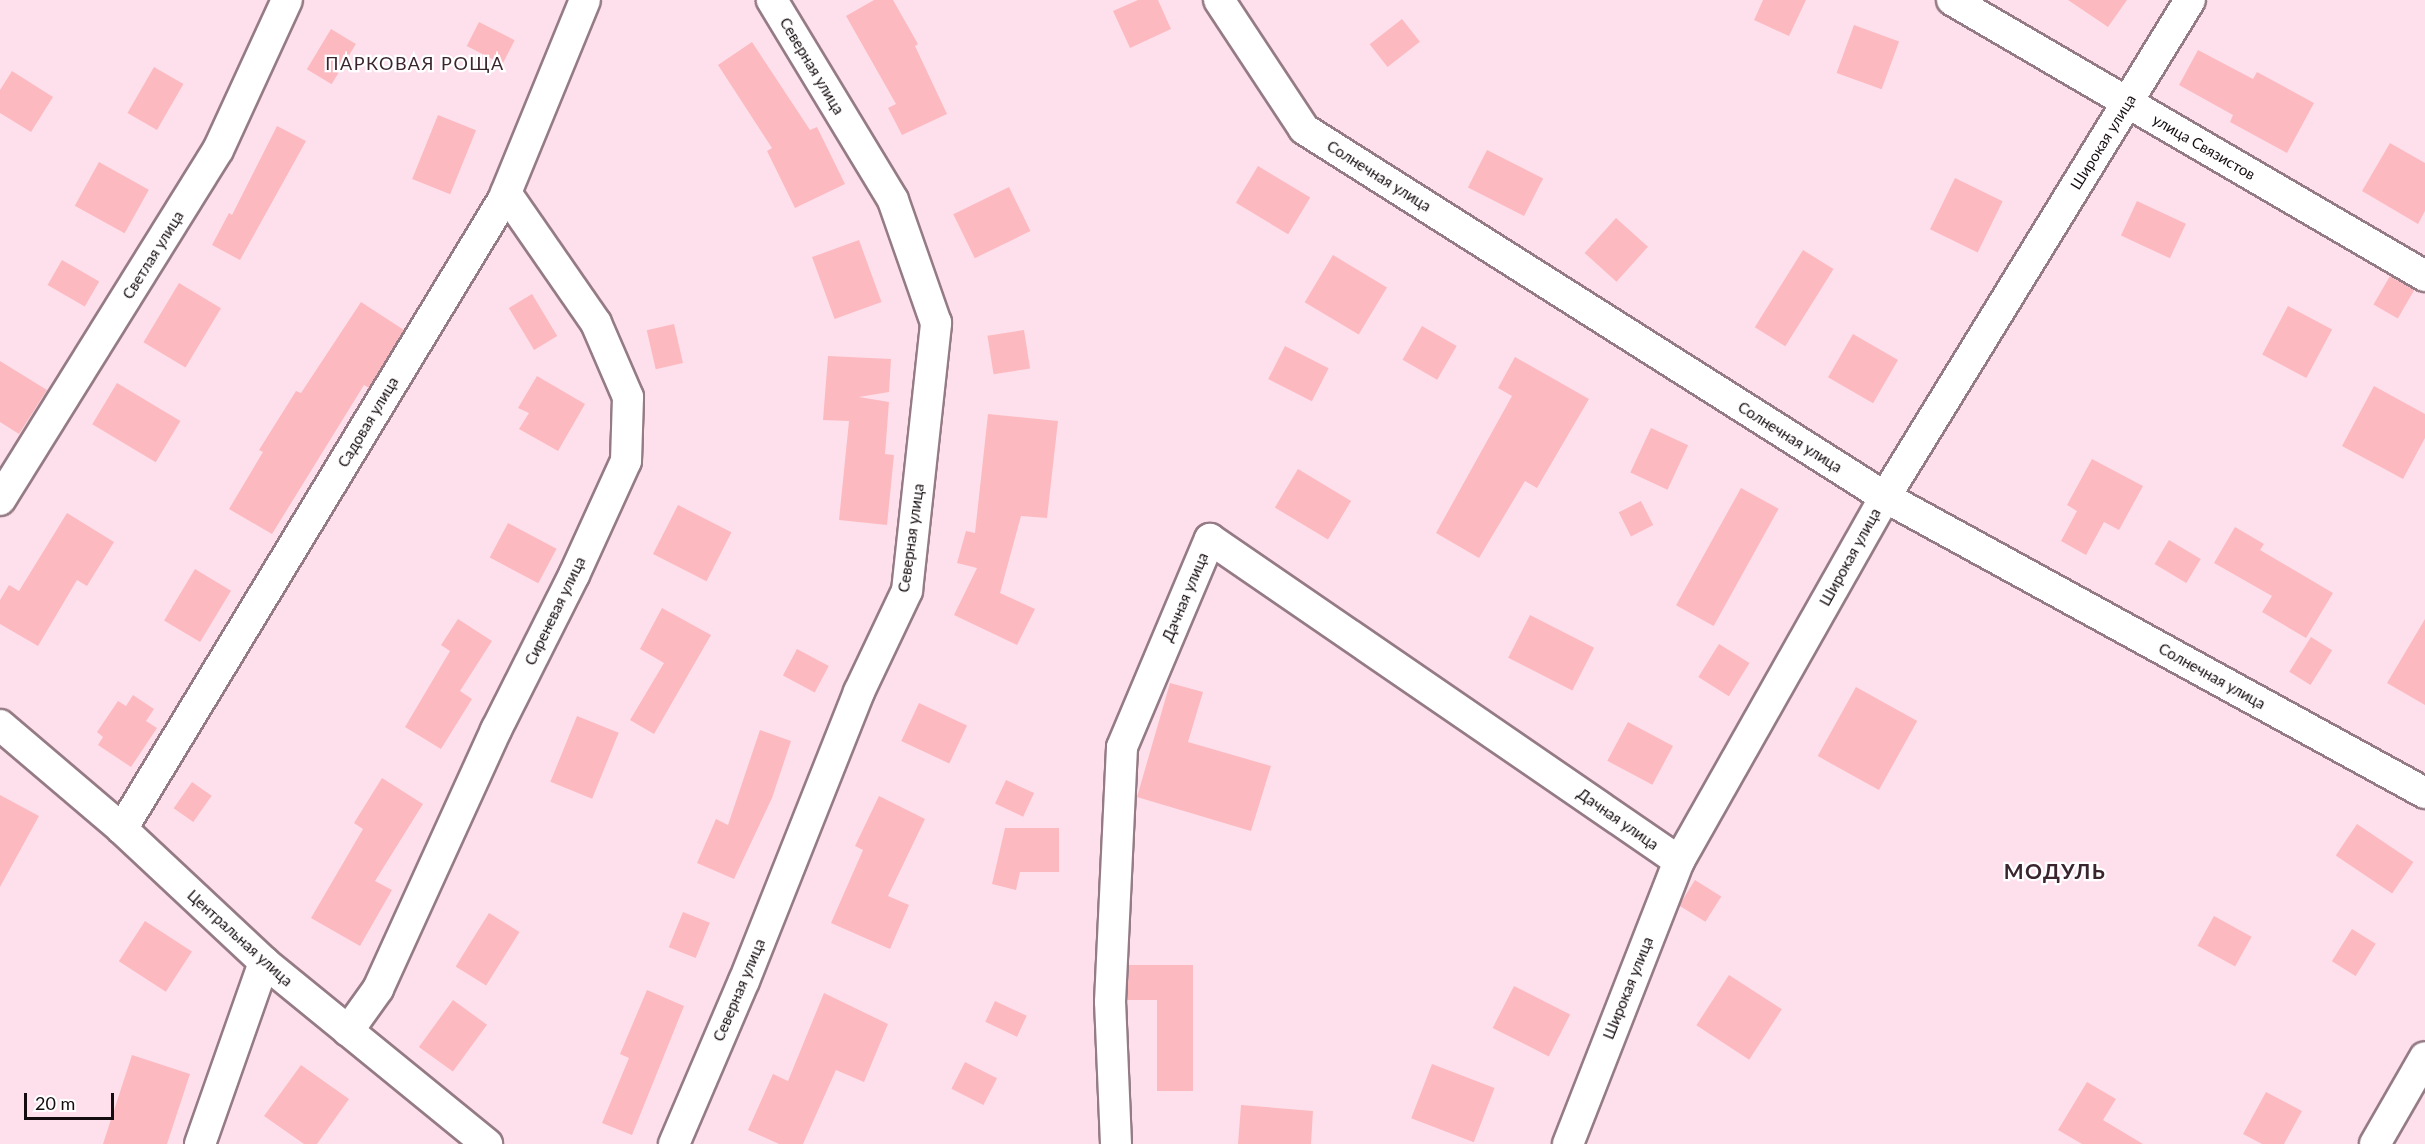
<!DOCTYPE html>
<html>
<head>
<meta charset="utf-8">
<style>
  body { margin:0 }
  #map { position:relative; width:2425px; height:1144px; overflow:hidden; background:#fde0ec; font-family:Lato,sans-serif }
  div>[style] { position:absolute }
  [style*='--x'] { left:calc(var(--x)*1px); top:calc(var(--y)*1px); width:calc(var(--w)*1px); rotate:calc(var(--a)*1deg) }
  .building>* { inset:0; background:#fcbac0; transform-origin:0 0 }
  .roads { filter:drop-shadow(2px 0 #957b85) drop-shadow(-2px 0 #957b85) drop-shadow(0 2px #957b85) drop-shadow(0 -2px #957b85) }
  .minor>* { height:30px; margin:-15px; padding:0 15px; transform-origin:15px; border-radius:15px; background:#fff }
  span { translate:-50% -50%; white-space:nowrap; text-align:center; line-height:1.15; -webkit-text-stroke:4.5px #fff; paint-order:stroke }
  .street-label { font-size:15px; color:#150c10 }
  .quarter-label { font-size:18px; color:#3a252e; letter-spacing:1.5px }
  .district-label { font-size:21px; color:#3a252e; font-weight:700; letter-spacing:1.5px }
  .scale { position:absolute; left:24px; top:1093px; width:90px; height:27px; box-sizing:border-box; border:3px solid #150c10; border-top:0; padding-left:8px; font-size:18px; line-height:21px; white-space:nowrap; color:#150c10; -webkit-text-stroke:4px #fff; paint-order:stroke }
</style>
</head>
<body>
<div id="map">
  <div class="building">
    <i style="clip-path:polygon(874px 0,893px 0,918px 44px,915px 46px,947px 114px,902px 135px,888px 108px,896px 104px,846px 16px)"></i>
    <i style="clip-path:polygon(1138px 0,1158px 0,1171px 29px,1130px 48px,1113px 11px)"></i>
    <i style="clip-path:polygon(1763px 0,1806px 0,1789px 36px,1754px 20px)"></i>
    <i style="clip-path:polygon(2068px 0,2127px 0,2108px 27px)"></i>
    <i style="left:1402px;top:19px;width:29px;height:41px;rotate:52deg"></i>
    <i style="left:479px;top:22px;width:40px;height:27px;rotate:27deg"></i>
    <i style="left:1854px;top:25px;width:48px;height:51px;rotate:20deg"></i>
    <i style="left:331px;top:29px;width:29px;height:47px;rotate:31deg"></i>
    <i style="clip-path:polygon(752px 42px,810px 130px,817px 127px,845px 184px,795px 208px,767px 151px,772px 148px,718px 65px)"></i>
    <i style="clip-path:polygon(2198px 50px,2253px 79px,2257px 72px,2314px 103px,2287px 153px,2230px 122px,2233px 115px,2179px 85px)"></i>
    <i style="left:154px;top:67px;width:34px;height:53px;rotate:30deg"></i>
    <i style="clip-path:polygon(12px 71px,53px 97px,31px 132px,0 113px,0 90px)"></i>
    <i style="left:438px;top:115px;width:41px;height:69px;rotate:22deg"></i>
    <i style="clip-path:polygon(277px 126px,306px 141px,240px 260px,212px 245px,229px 213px,232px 215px)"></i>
    <i style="clip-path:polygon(2390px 143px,2425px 163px,2425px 211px,2418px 224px,2362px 191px)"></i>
    <i style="left:1487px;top:150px;width:63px;height:42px;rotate:27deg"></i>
    <i style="left:99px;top:162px;width:57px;height:50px;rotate:29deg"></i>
    <i style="left:1258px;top:166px;width:61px;height:43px;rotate:31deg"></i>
    <i style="left:1955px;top:178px;width:53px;height:57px;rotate:26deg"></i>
    <i style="left:1009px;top:187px;width:49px;height:62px;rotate:64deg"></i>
    <i style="left:2137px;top:201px;width:54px;height:38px;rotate:25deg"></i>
    <i style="left:1616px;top:218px;width:43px;height:47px;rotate:42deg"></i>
    <i style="left:859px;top:240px;width:66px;height:50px;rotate:70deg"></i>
    <i style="left:1803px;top:250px;width:36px;height:91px;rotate:32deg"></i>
    <i style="left:1333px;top:255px;width:63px;height:55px;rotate:31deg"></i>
    <i style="left:62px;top:260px;width:43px;height:29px;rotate:30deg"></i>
    <i style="left:2390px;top:276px;width:28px;height:33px;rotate:30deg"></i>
    <i style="left:179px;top:283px;width:49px;height:69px;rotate:31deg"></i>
    <i style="left:532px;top:294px;width:49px;height:27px;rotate:59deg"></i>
    <i style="clip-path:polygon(361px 302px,404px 330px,369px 388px,364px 385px,272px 534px,229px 509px,263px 452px,259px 450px,296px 391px,301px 393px)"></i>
    <i style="left:2288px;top:306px;width:50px;height:55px;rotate:28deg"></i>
    <i style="left:674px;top:324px;width:40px;height:28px;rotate:77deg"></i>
    <i style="left:1422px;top:326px;width:40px;height:39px;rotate:30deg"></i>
    <i style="left:1024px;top:330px;width:39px;height:37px;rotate:81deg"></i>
    <i style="left:1853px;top:334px;width:52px;height:50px;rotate:30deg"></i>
    <i style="left:1285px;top:346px;width:49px;height:37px;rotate:27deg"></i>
    <i style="clip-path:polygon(828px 356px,891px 359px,889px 392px,859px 397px,889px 402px,885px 454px,894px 455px,887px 525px,839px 520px,849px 421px,823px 420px)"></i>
    <i style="clip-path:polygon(1515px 357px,1589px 399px,1537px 488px,1525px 481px,1479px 558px,1436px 533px,1512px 396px,1498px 388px)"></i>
    <i style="clip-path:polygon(0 361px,47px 390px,19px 434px,0 422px)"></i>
    <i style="clip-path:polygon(537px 376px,585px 404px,558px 451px,519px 429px,529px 413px,518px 408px)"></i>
    <i style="left:117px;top:383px;width:74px;height:48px;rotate:31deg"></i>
    <i style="clip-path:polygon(2374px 386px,2425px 414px,2425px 438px,2403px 479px,2342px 446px)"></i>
    <i style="clip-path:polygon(988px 414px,1058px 421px,1047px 518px,1021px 516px,1000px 593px,1035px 609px,1017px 645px,954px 615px,977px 568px,957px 563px,966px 531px,975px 533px)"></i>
    <i style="left:1651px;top:428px;width:41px;height:49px;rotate:25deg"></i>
    <i style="clip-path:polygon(2092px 459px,2143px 486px,2119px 530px,2104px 522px,2086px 555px,2061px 541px,2077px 511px,2067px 505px)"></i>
    <i style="left:1298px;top:469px;width:62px;height:45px;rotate:31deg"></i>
    <i style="left:1741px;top:488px;width:43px;height:134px;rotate:29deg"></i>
    <i style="left:1641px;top:501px;width:27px;height:25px;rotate:63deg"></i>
    <i style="left:678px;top:505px;width:60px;height:55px;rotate:27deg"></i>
    <i style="clip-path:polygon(67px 513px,114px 542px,87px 586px,77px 580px,38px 646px,0 624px,0 600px,9px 585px,19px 591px)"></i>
    <i style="left:508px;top:523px;width:55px;height:39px;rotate:28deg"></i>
    <i style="clip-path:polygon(2235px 527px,2264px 544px,2260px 550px,2333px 593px,2306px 638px,2262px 612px,2272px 596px,2214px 563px)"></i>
    <i style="left:2169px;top:540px;width:37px;height:28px;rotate:31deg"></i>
    <i style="left:195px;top:569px;width:42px;height:60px;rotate:31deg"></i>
    <i style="clip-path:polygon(662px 608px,711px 635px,654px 734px,630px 720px,664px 663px,640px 649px)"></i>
    <i style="left:1530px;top:615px;width:72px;height:48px;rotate:27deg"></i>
    <i style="clip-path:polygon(458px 619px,492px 641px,460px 691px,472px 699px,441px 749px,405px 727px,450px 651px,441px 645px)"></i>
    <i style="clip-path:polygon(2425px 619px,2425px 705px,2387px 683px)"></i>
    <i style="left:2311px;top:637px;width:25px;height:41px;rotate:32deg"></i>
    <i style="left:1719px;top:644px;width:36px;height:39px;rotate:32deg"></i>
    <i style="left:797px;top:649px;width:36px;height:30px;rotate:28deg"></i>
    <i style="clip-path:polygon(1170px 683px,1203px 692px,1188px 742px,1271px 766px,1251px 831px,1137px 797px)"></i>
    <i style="left:1856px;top:687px;width:70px;height:79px;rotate:29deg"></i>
    <i style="clip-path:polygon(133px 695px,154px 709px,146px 721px,157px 728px,131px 767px,98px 745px,103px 737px,97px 732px,118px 701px,126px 706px)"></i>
    <i style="left:919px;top:703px;width:53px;height:42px;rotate:25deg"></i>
    <i style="left:577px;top:716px;width:45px;height:71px;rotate:22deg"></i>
    <i style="left:1628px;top:722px;width:51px;height:44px;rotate:28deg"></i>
    <i style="clip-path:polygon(760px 730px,791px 741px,772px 798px,734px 879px,697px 863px,716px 819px,728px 825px)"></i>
    <i style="clip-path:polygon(382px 778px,423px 804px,375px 881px,392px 890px,360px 946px,311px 918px,363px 829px,354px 823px)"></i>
    <i style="left:1006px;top:780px;width:31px;height:26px;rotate:25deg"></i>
    <i style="left:192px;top:782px;width:24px;height:32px;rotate:35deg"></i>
    <i style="clip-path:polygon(0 795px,39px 816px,0 887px)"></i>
    <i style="clip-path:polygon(879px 796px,925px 819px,888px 896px,909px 905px,890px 949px,831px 923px,863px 850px,855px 846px)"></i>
    <i style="left:2357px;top:824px;width:68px;height:38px;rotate:34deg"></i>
    <i style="clip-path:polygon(1005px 828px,1059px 828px,1059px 872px,1020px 872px,1016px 890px,992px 884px)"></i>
    <i style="left:1695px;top:880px;width:31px;height:30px;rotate:32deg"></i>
    <i style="left:683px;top:912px;width:29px;height:38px;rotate:22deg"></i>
    <i style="left:489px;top:913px;width:36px;height:63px;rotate:32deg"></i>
    <i style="left:2214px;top:916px;width:43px;height:34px;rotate:29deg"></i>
    <i style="left:145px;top:921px;width:56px;height:48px;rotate:33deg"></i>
    <i style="left:2352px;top:929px;width:28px;height:38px;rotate:32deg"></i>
    <i style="clip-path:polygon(1129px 965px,1193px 965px,1193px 1091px,1157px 1091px,1157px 1000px,1127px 1000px)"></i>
    <i style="left:1729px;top:975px;width:63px;height:60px;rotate:33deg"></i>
    <i style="left:1514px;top:986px;width:63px;height:47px;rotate:27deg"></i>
    <i style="clip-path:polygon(647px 990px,684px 1006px,632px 1135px,602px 1123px,629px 1058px,620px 1054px)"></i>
    <i style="clip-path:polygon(824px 993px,888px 1024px,864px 1082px,836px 1070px,803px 1144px,779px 1144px,748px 1130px,773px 1074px,788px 1081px)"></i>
    <i style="left:453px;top:1000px;width:42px;height:58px;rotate:36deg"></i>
    <i style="left:995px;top:1001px;width:35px;height:23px;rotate:25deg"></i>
    <i style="clip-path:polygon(132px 1055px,190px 1074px,167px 1144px,103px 1144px)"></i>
    <i style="left:965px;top:1062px;width:36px;height:30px;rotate:27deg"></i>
    <i style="left:1432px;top:1064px;width:67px;height:58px;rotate:21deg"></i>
    <i style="clip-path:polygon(301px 1065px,349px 1099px,317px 1144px,304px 1144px,264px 1116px)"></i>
    <i style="clip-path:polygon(2087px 1082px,2116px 1099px,2103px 1120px,2143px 1144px,2082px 1144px,2058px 1130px)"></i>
    <i style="clip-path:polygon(2266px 1092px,2302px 1111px,2284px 1144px,2262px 1144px,2243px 1134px)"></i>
    <i style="clip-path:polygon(1241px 1105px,1313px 1111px,1311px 1144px,1238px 1144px)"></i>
  </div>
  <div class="roads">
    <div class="minor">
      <i style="--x:1219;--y:0;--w:154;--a:56.6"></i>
      <i style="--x:1304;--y:129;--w:688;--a:32.35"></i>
      <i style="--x:1885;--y:497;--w:616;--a:28.73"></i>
      <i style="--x:1952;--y:0;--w:548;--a:30.26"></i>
      <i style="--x:0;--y:500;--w:412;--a:-58.1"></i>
      <i style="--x:218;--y:150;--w:165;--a:-65.3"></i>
      <i style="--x:0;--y:725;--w:160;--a:40.4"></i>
      <i style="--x:122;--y:829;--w:195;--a:43.1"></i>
      <i style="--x:264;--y:962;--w:288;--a:39.2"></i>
      <i style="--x:122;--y:829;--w:735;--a:-58.8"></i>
      <i style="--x:503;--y:200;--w:216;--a:-67.7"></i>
      <i style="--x:348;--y:1031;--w:52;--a:-54.5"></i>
      <i style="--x:378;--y:989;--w:285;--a:-65.5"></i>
      <i style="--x:496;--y:730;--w:174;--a:-63.3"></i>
      <i style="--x:574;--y:575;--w:125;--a:-65.5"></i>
      <i style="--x:626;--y:461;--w:64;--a:-88.2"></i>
      <i style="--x:628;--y:397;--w:81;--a:-113.4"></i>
      <i style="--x:596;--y:323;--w:158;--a:-124.7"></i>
      <i style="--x:200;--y:1144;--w:193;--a:-70.6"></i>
      <i style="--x:674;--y:1144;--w:177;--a:-66.8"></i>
      <i style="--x:744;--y:981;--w:311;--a:-68.3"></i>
      <i style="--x:859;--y:692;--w:112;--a:-64.6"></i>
      <i style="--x:907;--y:591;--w:270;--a:-83.8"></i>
      <i style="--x:936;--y:323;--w:130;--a:-109.3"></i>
      <i style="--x:893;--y:200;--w:234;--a:-121.2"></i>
      <i style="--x:1116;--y:1144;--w:142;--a:-92.4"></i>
      <i style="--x:1110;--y:1002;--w:255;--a:-87.3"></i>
      <i style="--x:1122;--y:747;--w:226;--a:-67.1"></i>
      <i style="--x:1210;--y:539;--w:569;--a:34.47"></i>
      <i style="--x:1568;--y:1144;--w:304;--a:-68.6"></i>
      <i style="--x:1679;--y:861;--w:418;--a:-60.5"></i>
      <i style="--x:1885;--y:497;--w:583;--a:-58.46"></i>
      <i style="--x:2375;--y:1144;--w:100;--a:-60.1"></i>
    </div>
  </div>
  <div class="street-label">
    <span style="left:812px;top:66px;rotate:59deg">Северная улица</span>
    <span style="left:2103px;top:142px;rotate:-58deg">Широкая улица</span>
    <span style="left:2204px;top:147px;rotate:30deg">улица Связистов</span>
    <span style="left:1379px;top:176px;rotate:32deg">Солнечная улица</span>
    <span style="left:153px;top:255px;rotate:-58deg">Светлая улица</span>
    <span style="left:368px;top:422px;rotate:-59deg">Садовая улица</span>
    <span style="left:1790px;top:437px;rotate:32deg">Солнечная улица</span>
    <span style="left:911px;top:538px;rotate:-82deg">Северная улица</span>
    <span style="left:1850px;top:557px;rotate:-61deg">Широкая улица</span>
    <span style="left:1185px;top:597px;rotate:-67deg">Дачная улица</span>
    <span style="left:555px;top:611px;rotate:-64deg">Сиреневая улица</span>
    <span style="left:2212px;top:676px;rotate:29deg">Солнечная улица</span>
    <span style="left:1618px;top:819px;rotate:35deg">Дачная улица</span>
    <span style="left:240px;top:938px;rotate:42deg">Центральная улица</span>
    <span style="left:1628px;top:988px;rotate:-68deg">Широкая улица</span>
    <span style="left:739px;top:990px;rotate:-67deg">Северная улица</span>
  </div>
  <div class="quarter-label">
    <span style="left:415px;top:63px">ПАРКОВАЯ РОЩА</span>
  </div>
  <div class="district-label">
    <span style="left:2055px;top:871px">МОДУЛЬ</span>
  </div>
  <div class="scale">20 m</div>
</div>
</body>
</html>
